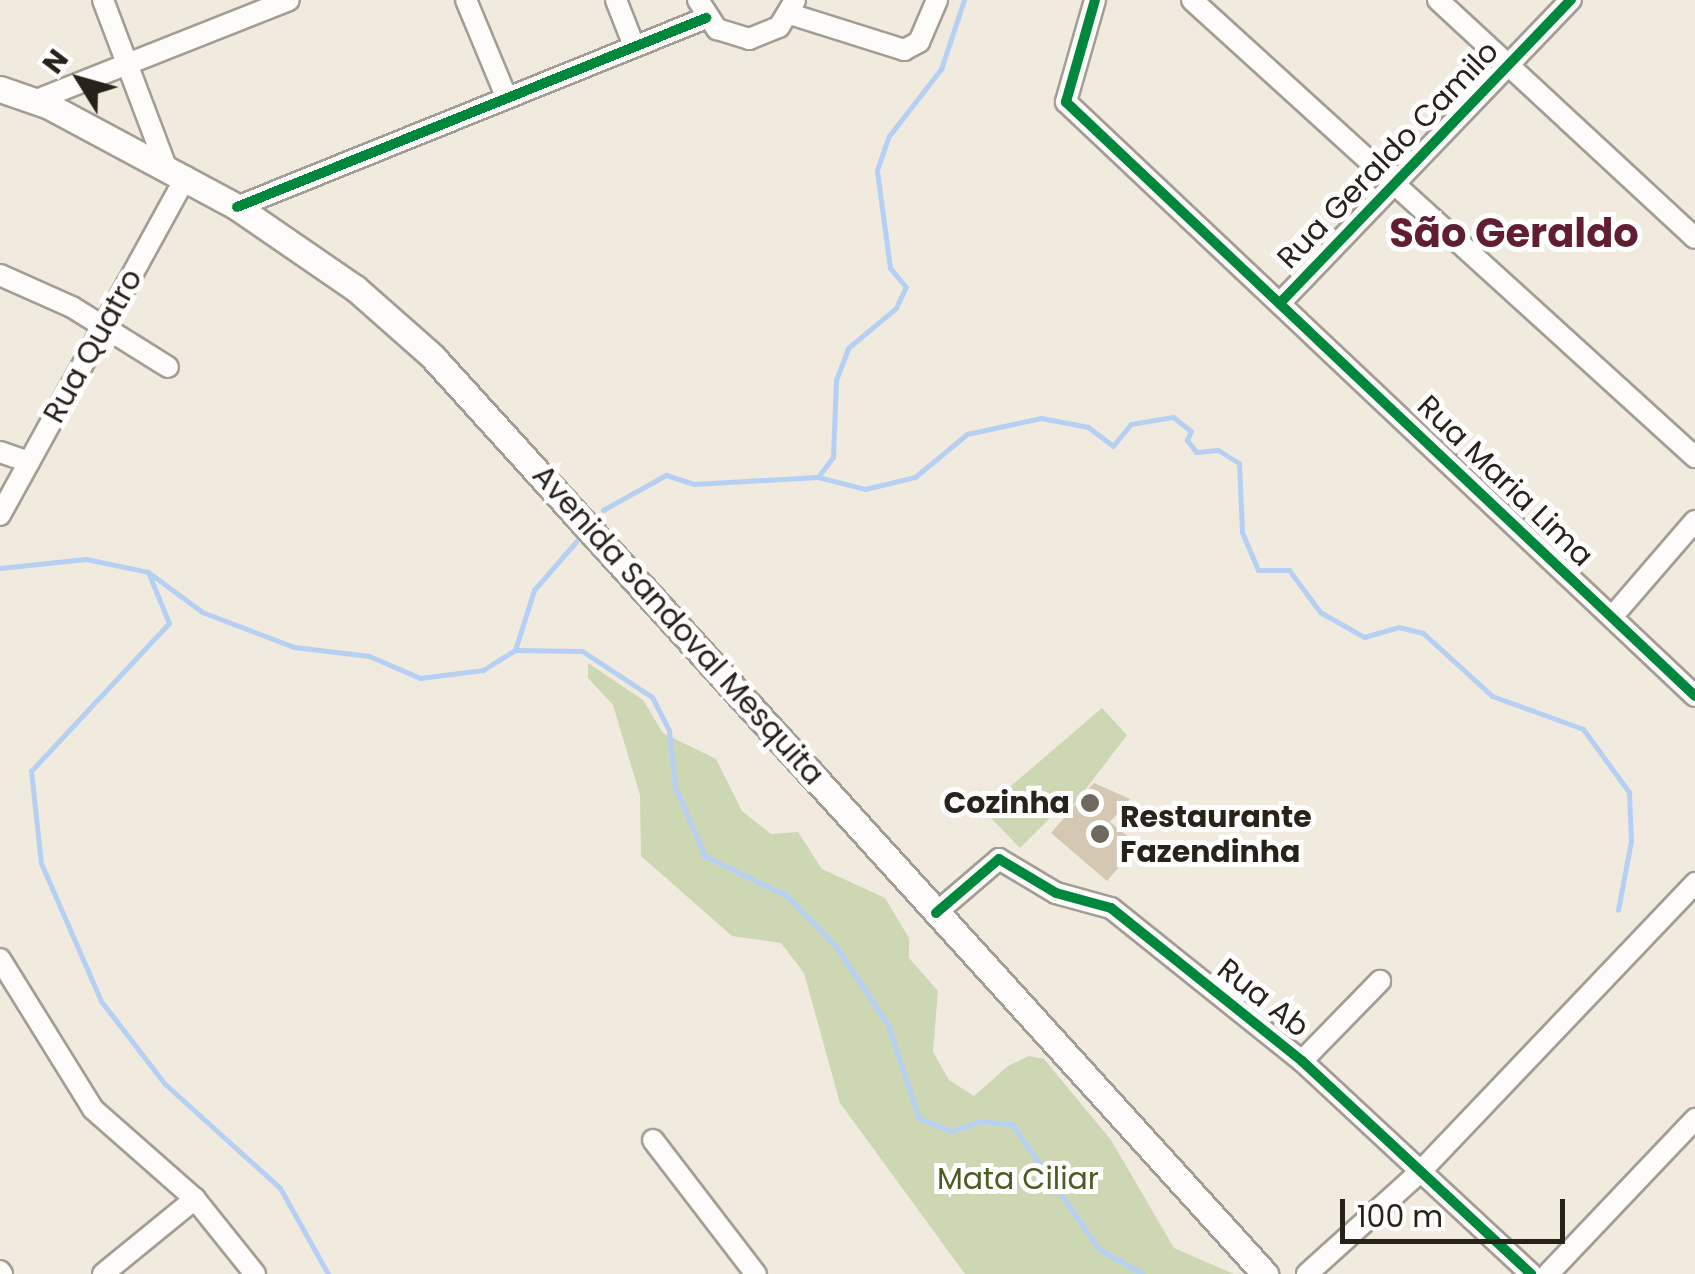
<!DOCTYPE html>
<html>
<head>
<meta charset="utf-8">
<style>
  body { margin:0 }
  #map { position:relative; width:1695px; height:1274px; overflow:hidden; background:#f1eade; font-family:Poppins,sans-serif }
  div>[style] { position:absolute }
  [style*='--x'] { left:calc(var(--x)*1px); top:calc(var(--y)*1px); width:calc(var(--w)*1px); rotate:calc(var(--a)*1deg) }
  .green>* { inset:0; background:#ced7b3 }
  .stream>* { height:5px; margin:-2.5px; padding:0 2.5px; transform-origin:2.5px; border-radius:2.5px; background:#b6d0f4 }
  .building>* { inset:0; background:#d4c8b3 }
  .roads { filter:drop-shadow(2px 0 #a39e95) drop-shadow(-2px 0 #a39e95) drop-shadow(0 2px #a39e95) drop-shadow(0 -2px #a39e95) }
  .minor>* { height:20px; margin:-10px; padding:0 10px; transform-origin:10px; border-radius:10px; background:#fdfcfa }
  .major>* { height:25px; margin:-12.5px; padding:0 12.5px; transform-origin:12.5px; border-radius:12.5px; background:#fdfcfa }
  .cycleway>* { height:10px; margin:-5px; padding:0 5px; transform-origin:5px; border-radius:5px; background:#00873e }
  .dots>* { width:28px; height:28px; translate:-50% -50%; box-sizing:border-box; border:5px solid #fff; border-radius:50% }
  span { translate:-50% -50%; white-space:nowrap; text-align:center; line-height:1.15; -webkit-text-stroke:10px #fff; paint-order:stroke }
  .street-label { font-size:30px; color:#27221a }
  .poi-label { font-size:30px; color:#27221a; font-weight:700 }
  .right { translate:-100% -50%; text-align:right }
  .left { translate:0 -50%; text-align:left }
  .park-label { font-size:30px; color:#495d22 }
  .district-label { font-size:40px; color:#611d31; font-weight:700 }
  .north { position:absolute; left:30px; top:30px; width:100px; height:100px; -webkit-text-stroke:8px #fff; paint-order:stroke; rotate:307deg; font-size:28px; font-weight:700; line-height:40px; text-align:center; color:#27221a }
  .north::after { content:''; display:block; margin:auto; width:35px; height:45px; background:#27221a; clip-path:polygon(50% 0,100% 100%,50% 72%,0 100%) }
  .scale { position:absolute; left:1340px; top:1199px; width:225px; height:45px; box-sizing:border-box; border:5px solid #27221a; border-top:0; padding-left:12px; font-size:30px; line-height:35px; white-space:nowrap; color:#27221a; -webkit-text-stroke:8px #fff; paint-order:stroke }
</style>
</head>
<body>
<div id="map">
  <div class="green">
    <i style="clip-path:polygon(588px 663px,643px 700px,663px 733px,716px 759px,742px 811px,771px 834px,798px 832px,822px 869px,885px 898px,909px 938px,909px 958px,938px 991px,933px 1052px,949px 1080px,974px 1096px,1008px 1066px,1029px 1056px,1044px 1059px,1111px 1140px,1174px 1248px,1234px 1274px,965px 1274px,840px 1103px,804px 973px,781px 943px,732px 936px,641px 856px,640px 795px,613px 705px,588px 678px)"></i>
    <i style="clip-path:polygon(1102px 708px,1127px 735px,1072px 807px,1060px 808px,1020px 848px,983px 810px)"></i>
  </div>
  <div class="stream">
    <i style="--x:818;--y:477;--w:25;--a:-53"></i>
    <i style="--x:833;--y:457;--w:77;--a:-87.8"></i>
    <i style="--x:836;--y:380;--w:34;--a:-69"></i>
    <i style="--x:848;--y:348;--w:62;--a:-39.8"></i>
    <i style="--x:896;--y:308;--w:23;--a:-65"></i>
    <i style="--x:906;--y:287;--w:25;--a:-130"></i>
    <i style="--x:890;--y:268;--w:99;--a:-97.6"></i>
    <i style="--x:877;--y:170;--w:36;--a:-71"></i>
    <i style="--x:889;--y:136;--w:85;--a:-52.2"></i>
    <i style="--x:941;--y:69;--w:73;--a:-71.6"></i>
    <i style="--x:603;--y:510;--w:72;--a:-29.1"></i>
    <i style="--x:666;--y:475;--w:29;--a:18"></i>
    <i style="--x:694;--y:484;--w:124;--a:-3.2"></i>
    <i style="--x:818;--y:477;--w:49;--a:14.3"></i>
    <i style="--x:865;--y:489;--w:51;--a:-13.5"></i>
    <i style="--x:915;--y:477;--w:67;--a:-39.6"></i>
    <i style="--x:967;--y:434;--w:76;--a:-12.2"></i>
    <i style="--x:1041;--y:418;--w:48;--a:10.8"></i>
    <i style="--x:1088;--y:427;--w:31;--a:37"></i>
    <i style="--x:1113;--y:446;--w:28;--a:-51"></i>
    <i style="--x:1131;--y:424;--w:43;--a:-9.5"></i>
    <i style="--x:1173;--y:417;--w:23;--a:38"></i>
    <i style="--x:1191;--y:431;--w:10;--a:114"></i>
    <i style="--x:1187;--y:440;--w:15;--a:53"></i>
    <i style="--x:1196;--y:452;--w:22;--a:-5"></i>
    <i style="--x:1218;--y:450;--w:25;--a:32"></i>
    <i style="--x:1239;--y:463;--w:69;--a:87.5"></i>
    <i style="--x:1242;--y:532;--w:41;--a:67.2"></i>
    <i style="--x:1258;--y:570;--w:31;--a:0"></i>
    <i style="--x:1289;--y:570;--w:52;--a:53.6"></i>
    <i style="--x:1320;--y:612;--w:51;--a:29.6"></i>
    <i style="--x:1364;--y:637;--w:36;--a:-16"></i>
    <i style="--x:1399;--y:627;--w:25;--a:14"></i>
    <i style="--x:1423;--y:633;--w:93;--a:42.4"></i>
    <i style="--x:1492;--y:696;--w:97;--a:19.9"></i>
    <i style="--x:1583;--y:729;--w:78;--a:53.9"></i>
    <i style="--x:1629;--y:792;--w:49;--a:87.7"></i>
    <i style="--x:1631;--y:841;--w:70;--a:100.7"></i>
    <i style="--x:0;--y:568;--w:86;--a:-6"></i>
    <i style="--x:86;--y:559;--w:63;--a:11.8"></i>
    <i style="--x:148;--y:572;--w:67;--a:36.5"></i>
    <i style="--x:202;--y:612;--w:98;--a:20.8"></i>
    <i style="--x:294;--y:647;--w:76;--a:6.8"></i>
    <i style="--x:369;--y:656;--w:56;--a:23.3"></i>
    <i style="--x:420;--y:678;--w:64;--a:-7.2"></i>
    <i style="--x:483;--y:670;--w:38;--a:-32"></i>
    <i style="--x:515;--y:650;--w:63;--a:-72.4"></i>
    <i style="--x:534;--y:590;--w:72;--a:-49"></i>
    <i style="--x:148;--y:572;--w:55;--a:67.6"></i>
    <i style="--x:169;--y:623;--w:202;--a:133"></i>
    <i style="--x:31;--y:771;--w:93;--a:83.8"></i>
    <i style="--x:41;--y:863;--w:150;--a:66.5"></i>
    <i style="--x:101;--y:1001;--w:105;--a:52.4"></i>
    <i style="--x:165;--y:1084;--w:155;--a:42.1"></i>
    <i style="--x:280;--y:1188;--w:98;--a:60.8"></i>
    <i style="--x:515;--y:650;--w:67;--a:0.9"></i>
    <i style="--x:582;--y:651;--w:84;--a:33.3"></i>
    <i style="--x:652;--y:697;--w:37;--a:63"></i>
    <i style="--x:669;--y:730;--w:57;--a:84"></i>
    <i style="--x:675;--y:787;--w:75;--a:66.5"></i>
    <i style="--x:705;--y:856;--w:91;--a:26"></i>
    <i style="--x:787;--y:896;--w:72;--a:46.1"></i>
    <i style="--x:837;--y:948;--w:92;--a:56.5"></i>
    <i style="--x:888;--y:1025;--w:98;--a:71.6"></i>
    <i style="--x:919;--y:1118;--w:35;--a:22"></i>
    <i style="--x:952;--y:1131;--w:31;--a:-19"></i>
    <i style="--x:981;--y:1121;--w:31;--a:6"></i>
    <i style="--x:1012;--y:1124;--w:152;--a:55.2"></i>
    <i style="--x:1099;--y:1249;--w:51;--a:29.6"></i>
  </div>
  <div class="building">
    <i style="clip-path:polygon(1094px 783px,1130px 799px,1110px 822px,1138px 845px,1107px 881px,1051px 833px)"></i>
  </div>
  <div class="roads">
    <div class="minor">
      <i style="--x:103;--y:0;--w:178;--a:69.3"></i>
      <i style="--x:466;--y:0;--w:104;--a:67.4"></i>
      <i style="--x:616;--y:0;--w:49;--a:68.6"></i>
      <i style="--x:698;--y:0;--w:35;--a:57"></i>
      <i style="--x:717;--y:29;--w:34;--a:17"></i>
      <i style="--x:749;--y:39;--w:32;--a:-22"></i>
      <i style="--x:779;--y:27;--w:31;--a:-59"></i>
      <i style="--x:1095;--y:0;--w:106;--a:105.9"></i>
      <i style="--x:1066;--y:102;--w:865;--a:43.36"></i>
      <i style="--x:1192;--y:0;--w:680;--a:42.26"></i>
      <i style="--x:1438;--y:0;--w:350;--a:42.8"></i>
      <i style="--x:790;--y:14;--w:120;--a:17.5"></i>
      <i style="--x:904;--y:50;--w:17;--a:-28"></i>
      <i style="--x:919;--y:42;--w:46;--a:-66.8"></i>
      <i style="--x:34;--y:101;--w:274;--a:-21.6"></i>
      <i style="--x:237;--y:207;--w:506;--a:-21.95"></i>
      <i style="--x:0;--y:275;--w:79;--a:24"></i>
      <i style="--x:72;--y:307;--w:113;--a:32"></i>
      <i style="--x:1281;--y:302;--w:419;--a:-46.2"></i>
      <i style="--x:0;--y:452;--w:31;--a:19"></i>
      <i style="--x:0;--y:515;--w:386;--a:-61.2"></i>
      <i style="--x:1612;--y:617;--w:127;--a:-49.2"></i>
      <i style="--x:936;--y:913;--w:83;--a:-40.6"></i>
      <i style="--x:999;--y:859;--w:66;--a:30.8"></i>
      <i style="--x:1056;--y:893;--w:57;--a:15.3"></i>
      <i style="--x:1111;--y:908;--w:245;--a:38.7"></i>
      <i style="--x:1302;--y:1061;--w:313;--a:42.9"></i>
      <i style="--x:0;--y:959;--w:176;--a:58.2"></i>
      <i style="--x:93;--y:1109;--w:136;--a:41.4"></i>
      <i style="--x:195;--y:1199;--w:96;--a:51.3"></i>
      <i style="--x:1302;--y:1061;--w:112;--a:-45.7"></i>
      <i style="--x:653;--y:1140;--w:169;--a:52.5"></i>
      <i style="--x:0;--y:1271;--w:4;--a:56"></i>
      <i style="--x:103;--y:1274;--w:119;--a:-39.2"></i>
      <i style="--x:1307;--y:1274;--w:154;--a:-42.1"></i>
      <i style="--x:1421;--y:1171;--w:398;--a:-46.4"></i>
      <i style="--x:1548;--y:1274;--w:214;--a:-46.5"></i>
    </div>
    <div class="major">
      <i style="--x:0;--y:89;--w:52;--a:19.1"></i>
      <i style="--x:49;--y:106;--w:213;--a:28.2"></i>
      <i style="--x:237;--y:207;--w:143;--a:34.5"></i>
      <i style="--x:355;--y:288;--w:103;--a:41.4"></i>
      <i style="--x:432;--y:356;--w:1240;--a:47.78"></i>
    </div>
  </div>
  <div class="cycleway">
    <i style="--x:1095;--y:0;--w:106;--a:105.9"></i>
    <i style="--x:1066;--y:102;--w:865;--a:43.36"></i>
    <i style="--x:237;--y:207;--w:506;--a:-21.95"></i>
    <i style="--x:1281;--y:302;--w:419;--a:-46.2"></i>
    <i style="--x:936;--y:913;--w:83;--a:-40.6"></i>
    <i style="--x:999;--y:859;--w:66;--a:30.8"></i>
    <i style="--x:1056;--y:893;--w:57;--a:15.3"></i>
    <i style="--x:1111;--y:908;--w:245;--a:38.7"></i>
    <i style="--x:1302;--y:1061;--w:313;--a:42.9"></i>
  </div>
  <div class="dots">
    <i style="left:1090px;top:803px;background:#6e685f"></i>
    <i style="left:1100px;top:834px;background:#6e685f"></i>
  </div>
  <div class="street-label">
    <span style="left:1388px;top:155px;rotate:-46deg">Rua Geraldo Camilo</span>
    <span style="left:93px;top:346px;rotate:-61deg">Rua Quatro</span>
    <span style="left:1505px;top:481px;rotate:44deg">Rua Maria Lima</span>
    <span style="left:678px;top:625px;rotate:48deg">Avenida Sandoval Mesquita</span>
    <span style="left:1263px;top:998px;rotate:38deg">Rua Ab</span>
  </div>
  <div class="poi-label">
    <span class="right" style="left:1070px;top:803px">Cozinha</span>
    <span class="left" style="left:1120px;top:834px">Restaurante<br>Fazendinha</span>
  </div>
  <div class="park-label">
    <span style="left:1018px;top:1179px">Mata Ciliar</span>
  </div>
  <div class="district-label">
    <span style="left:1514px;top:233px">São Geraldo</span>
  </div>
  <div class="north">N</div>
  <div class="scale">100 m</div>
</div>
</body>
</html>
